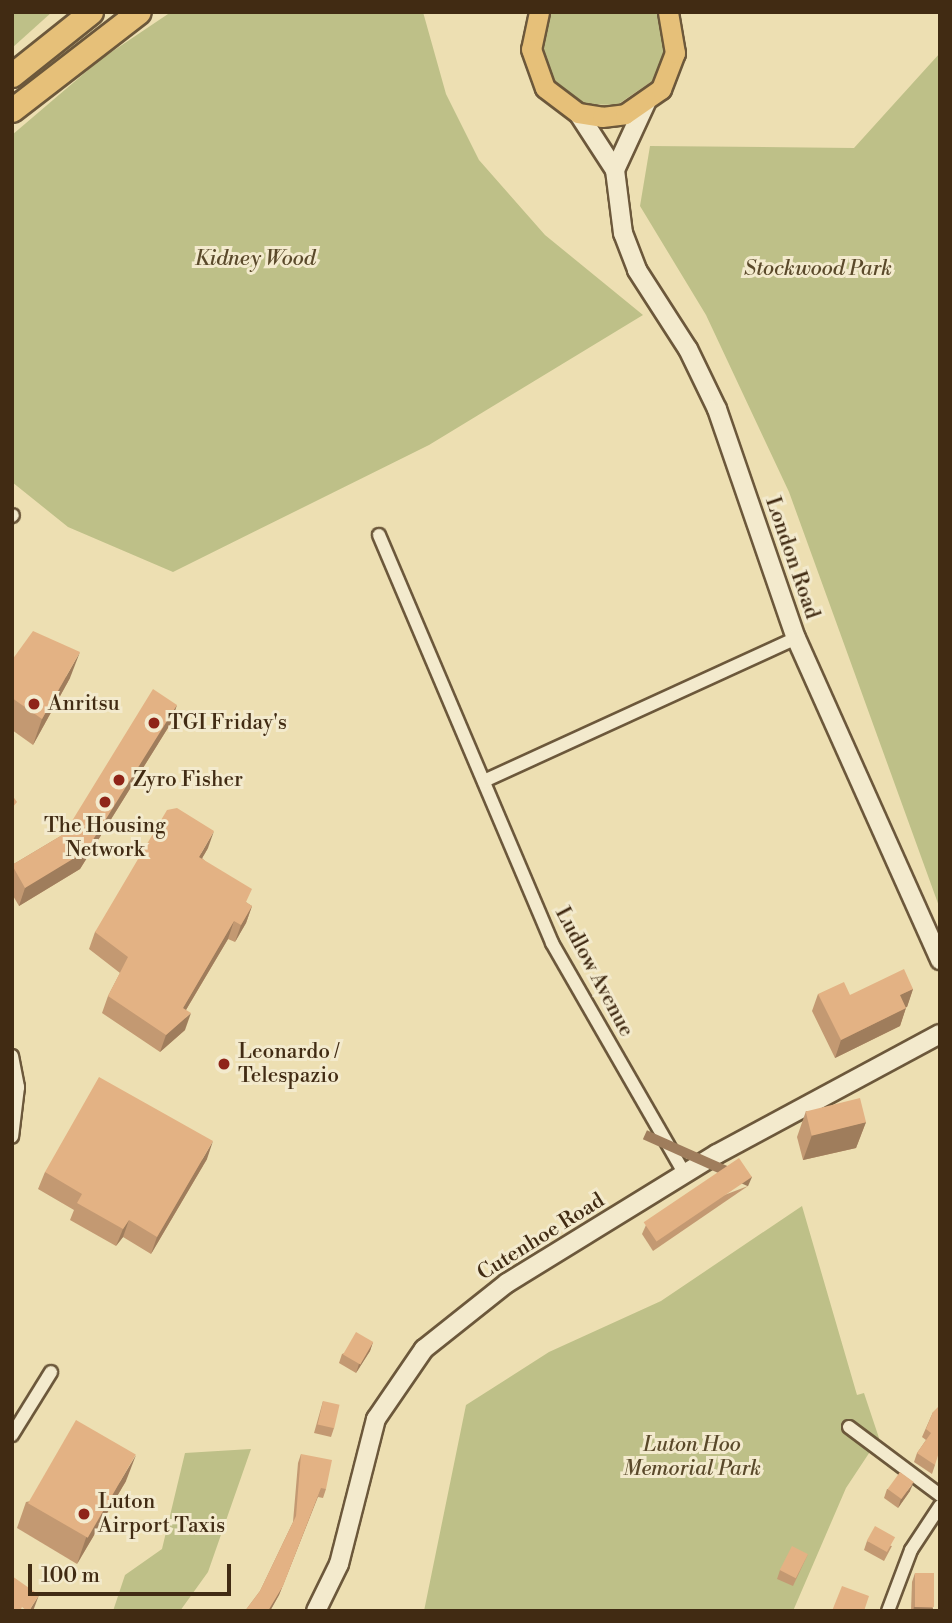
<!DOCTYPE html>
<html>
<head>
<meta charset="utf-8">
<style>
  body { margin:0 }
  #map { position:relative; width:952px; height:1623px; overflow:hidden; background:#eddfb2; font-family:"Libre Bodoni",serif }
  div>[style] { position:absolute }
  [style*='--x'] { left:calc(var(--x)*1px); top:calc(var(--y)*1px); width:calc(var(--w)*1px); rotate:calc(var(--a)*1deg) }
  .green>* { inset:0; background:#bec088 }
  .roads { filter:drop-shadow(2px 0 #6c583b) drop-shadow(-2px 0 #6c583b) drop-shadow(0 2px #6c583b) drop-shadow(0 -2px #6c583b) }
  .street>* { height:12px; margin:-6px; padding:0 6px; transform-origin:6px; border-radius:6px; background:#f3eacd }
  .secondary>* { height:18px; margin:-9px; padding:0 9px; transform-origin:9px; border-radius:9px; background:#f3eacd }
  .primary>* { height:19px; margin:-9.5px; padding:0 9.5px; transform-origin:9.5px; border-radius:9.5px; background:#e6c079 }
  .highway>* { height:23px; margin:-11.5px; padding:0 11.5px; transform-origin:11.5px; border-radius:11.5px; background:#e6c079 }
  .wall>* { inset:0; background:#c39972 }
  .shaded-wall>* { inset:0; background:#9f7d5c; transform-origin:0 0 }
  .building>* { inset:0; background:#e3b284; transform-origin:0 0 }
  .dots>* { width:19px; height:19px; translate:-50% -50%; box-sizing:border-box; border:4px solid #f3eacd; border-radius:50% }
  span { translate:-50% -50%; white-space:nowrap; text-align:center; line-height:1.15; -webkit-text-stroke:6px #f3eacd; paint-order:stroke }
  .park-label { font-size:21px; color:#5a492a; font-style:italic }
  .street-label { font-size:21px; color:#412b13 }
  .poi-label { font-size:21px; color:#412b13 }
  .left { translate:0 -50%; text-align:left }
  .frame { position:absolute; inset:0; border:14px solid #412b13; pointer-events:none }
  .scale { position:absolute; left:28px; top:1564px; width:203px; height:32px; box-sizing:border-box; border:4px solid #412b13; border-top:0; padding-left:9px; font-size:21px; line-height:24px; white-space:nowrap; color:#412b13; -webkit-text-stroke:5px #f3eacd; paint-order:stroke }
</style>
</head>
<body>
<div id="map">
  <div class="green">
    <i style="clip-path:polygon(12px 12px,52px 12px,12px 48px)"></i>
    <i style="clip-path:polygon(171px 12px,423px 12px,446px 94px,479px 160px,545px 235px,643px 315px,429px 445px,173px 572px,68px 527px,12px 482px,12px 135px,101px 59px)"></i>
    <i style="clip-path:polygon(545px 12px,658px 12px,666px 45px,655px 79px,617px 105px,582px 104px,552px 85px,538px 53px)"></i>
    <i style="clip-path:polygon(940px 53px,940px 909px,789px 492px,706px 315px,640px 206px,650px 146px,854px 148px)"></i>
    <i style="clip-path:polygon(802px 1206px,857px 1395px,864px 1393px,879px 1438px,846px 1488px,793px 1611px,424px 1611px,466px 1405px,549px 1352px,661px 1301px)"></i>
    <i style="clip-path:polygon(251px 1449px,208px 1572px,180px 1611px,113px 1611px,125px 1575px,162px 1549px,185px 1453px)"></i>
  </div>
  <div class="roads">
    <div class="street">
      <i style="--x:12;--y:516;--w:1;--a:-45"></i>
      <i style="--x:379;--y:535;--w:443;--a:67"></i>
      <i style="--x:552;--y:943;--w:267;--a:60.1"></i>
      <i style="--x:484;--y:781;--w:343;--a:-24.6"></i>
      <i style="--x:12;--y:1056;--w:32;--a:79"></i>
      <i style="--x:18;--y:1087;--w:50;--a:96.8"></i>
      <i style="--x:849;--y:1427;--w:114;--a:36.8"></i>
      <i style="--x:12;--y:1435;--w:74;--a:-58.2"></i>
      <i style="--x:888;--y:1611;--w:65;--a:-69.3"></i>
      <i style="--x:911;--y:1550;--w:53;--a:-56.6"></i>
    </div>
    <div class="secondary">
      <i style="--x:578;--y:113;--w:68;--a:57"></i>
      <i style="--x:615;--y:170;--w:64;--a:82.8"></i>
      <i style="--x:623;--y:233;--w:40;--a:69"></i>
      <i style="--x:637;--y:270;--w:94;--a:57.2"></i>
      <i style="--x:688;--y:349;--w:67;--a:64.2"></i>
      <i style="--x:717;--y:409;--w:242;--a:71"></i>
      <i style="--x:796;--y:638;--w:353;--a:65.9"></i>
      <i style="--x:615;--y:170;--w:74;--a:-65.2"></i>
      <i style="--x:316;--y:1611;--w:52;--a:-63.9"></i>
      <i style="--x:339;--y:1564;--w:150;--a:-75.7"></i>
      <i style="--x:376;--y:1419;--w:85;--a:-55.6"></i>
      <i style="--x:424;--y:1349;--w:106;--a:-38.5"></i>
      <i style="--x:507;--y:1283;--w:246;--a:-31.6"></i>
      <i style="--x:717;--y:1154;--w:253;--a:-28.3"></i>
    </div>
    <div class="primary">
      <i style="--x:539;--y:12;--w:38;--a:102"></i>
      <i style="--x:531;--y:49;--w:41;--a:70.3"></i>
      <i style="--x:545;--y:88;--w:41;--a:37.1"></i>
      <i style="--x:578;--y:113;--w:24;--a:9"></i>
      <i style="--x:602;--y:117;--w:23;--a:-7"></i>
      <i style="--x:625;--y:114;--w:44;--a:-34.8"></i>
      <i style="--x:661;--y:89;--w:39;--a:-69"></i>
      <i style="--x:675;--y:53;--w:42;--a:-99.7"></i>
    </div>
    <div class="highway">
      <i style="--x:12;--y:75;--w:101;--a:-38.6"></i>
      <i style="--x:12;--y:110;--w:160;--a:-37.7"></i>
    </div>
  </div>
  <div class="wall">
    <i style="clip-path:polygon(12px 660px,70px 678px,33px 745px,12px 730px)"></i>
    <i style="clip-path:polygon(171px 723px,80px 869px,19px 906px,12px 894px,12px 865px,64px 834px)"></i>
    <i style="clip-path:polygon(208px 848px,202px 858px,247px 903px,252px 906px,246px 923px,235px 942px,228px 939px,186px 1010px,185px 1030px,160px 1052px,102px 1013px,108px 996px,120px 973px,89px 949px,95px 932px)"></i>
    <i style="clip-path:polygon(913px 989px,907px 1007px,906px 1007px,900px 1026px,835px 1058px,812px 1011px,818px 994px,850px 995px)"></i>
    <i style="clip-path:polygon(806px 1111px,866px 1122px,856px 1148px,803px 1160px,797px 1137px)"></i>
    <i style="clip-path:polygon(207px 1159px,151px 1254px,123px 1237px,116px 1246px,70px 1220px,74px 1210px,38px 1189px,45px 1172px)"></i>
    <i style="clip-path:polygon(748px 1186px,653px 1251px,642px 1234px,646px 1225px)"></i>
    <i style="clip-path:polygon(373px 1342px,370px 1351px,356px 1373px,339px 1363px,342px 1354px)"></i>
    <i style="clip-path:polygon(323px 1401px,334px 1428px,331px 1437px,314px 1433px)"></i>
    <i style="clip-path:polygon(933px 1412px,935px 1465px,932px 1474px,914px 1462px,917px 1453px,926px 1440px,922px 1437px)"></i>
    <i style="clip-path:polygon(301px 1454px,326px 1489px,323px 1498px,318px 1497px,279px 1595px,270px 1611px,245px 1611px,260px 1591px,293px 1522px,298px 1463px)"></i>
    <i style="clip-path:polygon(126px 1481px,77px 1564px,17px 1528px,26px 1502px)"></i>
    <i style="clip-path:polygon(887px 1489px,910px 1491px,898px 1508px,884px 1498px)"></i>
    <i style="clip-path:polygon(867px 1541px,892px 1546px,884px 1561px,864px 1550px)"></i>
    <i style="clip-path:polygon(808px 1554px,793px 1586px,777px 1579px,780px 1570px)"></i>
    <i style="clip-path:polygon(915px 1573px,933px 1608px,932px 1611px,911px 1611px,912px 1582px)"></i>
  </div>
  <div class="shaded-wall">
    <i style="clip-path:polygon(80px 652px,70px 678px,33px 745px,42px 719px)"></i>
    <i style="clip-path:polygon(177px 705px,171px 723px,80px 869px,19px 906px,25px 888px)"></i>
    <i style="clip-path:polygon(214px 831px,208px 848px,193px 874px,199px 857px)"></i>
    <i style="clip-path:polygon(252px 906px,246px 923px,235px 942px,241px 925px)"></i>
    <i style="clip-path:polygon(234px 921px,228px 939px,177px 1025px,183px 1008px)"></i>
    <i style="clip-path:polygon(913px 989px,907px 1007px,894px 1013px,900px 995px)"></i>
    <i style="clip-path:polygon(906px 1008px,900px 1026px,835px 1058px,841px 1040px)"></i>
    <i style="clip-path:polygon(191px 1013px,185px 1030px,160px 1052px,166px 1035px)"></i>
    <i style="clip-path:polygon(866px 1122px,856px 1148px,803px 1160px,812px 1135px)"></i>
    <i style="clip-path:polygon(213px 1141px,207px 1159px,151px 1254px,157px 1237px)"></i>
    <i style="left:752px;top:1177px;width:10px;height:115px;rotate:114deg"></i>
    <i style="clip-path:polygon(129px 1220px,123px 1237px,116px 1246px,123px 1229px)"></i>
    <i style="clip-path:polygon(373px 1342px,370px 1351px,356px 1373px,359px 1364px)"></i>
    <i style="clip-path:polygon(136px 1455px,126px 1481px,77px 1564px,86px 1538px)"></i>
    <i style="clip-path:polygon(914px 1482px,910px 1491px,898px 1508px,901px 1499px)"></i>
    <i style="clip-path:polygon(321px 1488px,279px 1595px,270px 1611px,268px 1611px)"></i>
    <i style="clip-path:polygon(39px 1595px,33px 1611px,29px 1611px)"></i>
    <i style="clip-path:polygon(914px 1607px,933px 1608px,932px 1611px,913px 1611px)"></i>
  </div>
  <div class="building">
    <i style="clip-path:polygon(33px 631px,80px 652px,42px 719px,12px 698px,12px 660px)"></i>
    <i style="clip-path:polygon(153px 689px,177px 705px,86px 851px,25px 888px,12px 865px,64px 834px)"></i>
    <i style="clip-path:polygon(12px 795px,17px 802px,12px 808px)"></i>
    <i style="clip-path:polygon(177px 808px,214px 831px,199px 857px,252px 889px,246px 902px,252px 906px,241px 925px,234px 921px,183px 1008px,191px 1013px,166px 1035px,108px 996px,128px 957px,95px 932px,167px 810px)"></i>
    <i style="clip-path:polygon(904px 969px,913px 989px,900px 995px,906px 1008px,841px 1040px,818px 994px,844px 982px,850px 995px)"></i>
    <i style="clip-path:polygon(99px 1077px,213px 1141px,157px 1237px,129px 1220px,123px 1229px,77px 1203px,82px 1194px,45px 1172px)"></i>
    <i style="left:860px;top:1098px;width:25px;height:56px;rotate:76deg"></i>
    <i style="left:739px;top:1158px;width:23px;height:115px;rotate:56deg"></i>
    <i style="left:356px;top:1332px;width:20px;height:26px;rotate:30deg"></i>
    <i style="left:323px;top:1401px;width:17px;height:24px;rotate:13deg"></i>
    <i style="clip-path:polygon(940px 1405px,940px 1449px,935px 1465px,917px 1453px,931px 1433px,926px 1429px,933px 1412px)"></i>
    <i style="left:76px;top:1420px;width:69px;height:96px;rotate:30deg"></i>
    <i style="clip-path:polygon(301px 1454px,332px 1460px,326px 1489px,321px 1488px,283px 1586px,268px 1611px,245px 1611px,260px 1591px,296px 1516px)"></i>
    <i style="left:900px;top:1472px;width:17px;height:21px;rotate:36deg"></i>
    <i style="left:875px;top:1526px;width:23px;height:17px;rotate:29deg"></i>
    <i style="left:792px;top:1546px;width:18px;height:27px;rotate:27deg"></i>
    <i style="left:915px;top:1573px;width:19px;height:34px"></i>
    <i style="clip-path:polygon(12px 1576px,39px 1595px,29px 1611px,27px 1611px,22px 1607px,20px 1611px,12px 1611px)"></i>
    <i style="clip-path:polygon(842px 1586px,869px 1596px,864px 1611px,832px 1611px)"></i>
  </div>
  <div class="dots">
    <i style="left:34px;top:704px;background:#8f2418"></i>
    <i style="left:154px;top:723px;background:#8f2418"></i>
    <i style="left:119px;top:780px;background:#8f2418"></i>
    <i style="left:105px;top:802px;background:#8f2418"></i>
    <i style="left:224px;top:1064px;background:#8f2418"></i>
    <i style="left:84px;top:1514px;background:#8f2418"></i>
  </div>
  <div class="park-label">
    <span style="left:255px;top:259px">Kidney Wood</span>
    <span style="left:818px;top:269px">Stockwood Park</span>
    <span style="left:692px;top:1457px">Luton Hoo<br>Memorial Park</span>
  </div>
  <div class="street-label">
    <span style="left:792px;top:558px;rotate:71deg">London Road</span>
    <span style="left:594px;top:972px;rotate:62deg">Ludlow Avenue</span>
    <span style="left:541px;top:1237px;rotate:-32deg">Cutenhoe Road</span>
  </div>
  <div class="poi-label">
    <span class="left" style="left:48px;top:704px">Anritsu</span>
    <span class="left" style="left:168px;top:723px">TGI Friday's</span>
    <span class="left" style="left:133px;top:780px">Zyro Fisher</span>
    <span style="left:105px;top:838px">The Housing<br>Network</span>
    <span class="left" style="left:238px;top:1064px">Leonardo /<br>Telespazio</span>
    <span class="left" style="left:98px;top:1514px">Luton<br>Airport Taxis</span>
  </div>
  <div class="frame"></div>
  <div class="scale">100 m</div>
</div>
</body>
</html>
